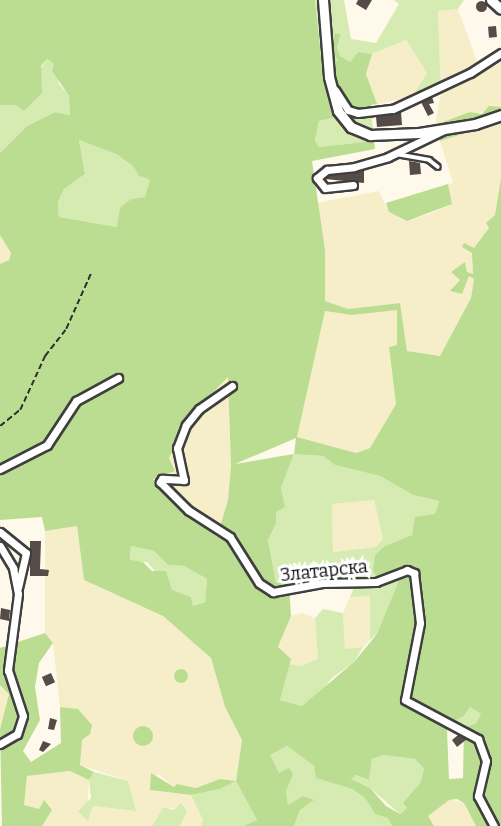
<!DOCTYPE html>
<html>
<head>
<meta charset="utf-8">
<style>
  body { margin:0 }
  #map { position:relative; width:501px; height:826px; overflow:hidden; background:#fff9eb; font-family:Bitter,serif }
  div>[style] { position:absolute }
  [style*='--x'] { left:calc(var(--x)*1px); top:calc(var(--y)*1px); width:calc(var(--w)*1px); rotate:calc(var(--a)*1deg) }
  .farmland>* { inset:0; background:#f6eec9 }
  .green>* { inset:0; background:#d6ebb2 }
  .forest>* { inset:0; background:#bbdd91 }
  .round { border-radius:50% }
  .building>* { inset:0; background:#554b48; transform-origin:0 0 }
  .path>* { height:1.5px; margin-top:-0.75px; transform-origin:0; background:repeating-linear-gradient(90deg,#2e2e2e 0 6px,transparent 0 9px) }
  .roads { filter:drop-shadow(2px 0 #3f3f3f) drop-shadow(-2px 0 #3f3f3f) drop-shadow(0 2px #3f3f3f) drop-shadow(0 -2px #3f3f3f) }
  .service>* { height:4px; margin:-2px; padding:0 2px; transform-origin:2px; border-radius:2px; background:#fff }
  .minor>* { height:7px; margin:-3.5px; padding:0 3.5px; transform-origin:3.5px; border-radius:3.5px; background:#fff }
  .tertiary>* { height:9px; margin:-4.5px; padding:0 4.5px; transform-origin:4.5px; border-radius:4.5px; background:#fff }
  span { translate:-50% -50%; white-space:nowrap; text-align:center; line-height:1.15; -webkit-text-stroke:6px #fff; paint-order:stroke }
  .street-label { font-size:18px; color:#0c0c0c }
</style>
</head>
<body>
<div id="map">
  <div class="farmland">
    <i style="clip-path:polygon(458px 9px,478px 64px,501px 57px,501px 107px,435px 125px,441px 93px,438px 11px)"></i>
    <i style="clip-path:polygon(406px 40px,427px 73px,412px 97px,377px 104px,366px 74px,372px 54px)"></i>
    <i style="clip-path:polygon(501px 122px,501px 178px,495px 215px,486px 223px,489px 228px,474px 249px,462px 247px,472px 253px,473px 274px,467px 272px,465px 263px,451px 272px,460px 280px,451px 291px,462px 294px,469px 276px,474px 279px,471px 298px,440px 356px,407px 351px,400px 303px,348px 309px,325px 301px,325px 250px,316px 203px,379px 191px,389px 212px,407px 221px,434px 212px,452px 204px,448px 184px,453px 183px,440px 141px)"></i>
    <i style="clip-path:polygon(0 235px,11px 252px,9px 260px,0 264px)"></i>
    <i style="clip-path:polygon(397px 309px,397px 345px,389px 347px,396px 404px,370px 448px,356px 453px,297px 437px,325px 311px,352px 315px)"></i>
    <i style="clip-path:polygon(229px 376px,231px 465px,228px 500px,217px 538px,152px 478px,175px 471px,169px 458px,191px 415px)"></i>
    <i style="clip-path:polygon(374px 500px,383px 539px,376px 547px,333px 552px,332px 504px)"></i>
    <i style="clip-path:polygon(77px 526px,84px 580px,163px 616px,211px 658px,225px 707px,242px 740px,236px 781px,220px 779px,196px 788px,177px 784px,174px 787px,158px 774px,150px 790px,191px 795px,203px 820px,201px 826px,180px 826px,187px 811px,163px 807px,152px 826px,42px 826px,43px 801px,39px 809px,24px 805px,27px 776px,70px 771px,89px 780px,87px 821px,93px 806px,136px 811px,128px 781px,80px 765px,78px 709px,60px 707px,53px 643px,45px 633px,45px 531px)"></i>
    <i style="clip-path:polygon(370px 595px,370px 640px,363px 647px,345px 649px,343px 613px,350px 597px)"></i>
    <i style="clip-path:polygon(302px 613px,315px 618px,318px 659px,301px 666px,289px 664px,291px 659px,278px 648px,291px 616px)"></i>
    <i style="clip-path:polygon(0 685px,9px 693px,0 729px)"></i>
    <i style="clip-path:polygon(449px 799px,464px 803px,476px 826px,434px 826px,427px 816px)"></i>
  </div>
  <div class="green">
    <i style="clip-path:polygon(315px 0,344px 0,351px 39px,376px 43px,399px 4px,394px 0,464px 0,458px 9px,438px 11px,441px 93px,412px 97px,427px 73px,406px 40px,372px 54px,358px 52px,350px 62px,340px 56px,337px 47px,341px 34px,335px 33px,338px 61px,321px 57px)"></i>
    <i style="clip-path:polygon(47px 59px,54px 64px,59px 84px,69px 96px,70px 115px,55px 112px,27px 126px,0 153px,0 105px,16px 105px)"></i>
    <i style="clip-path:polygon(371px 109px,374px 141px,319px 147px,315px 140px,319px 121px)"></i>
    <i style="clip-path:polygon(79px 140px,116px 154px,133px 166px,139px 176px,150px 180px,146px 197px,131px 199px,117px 227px,59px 217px,58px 202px,64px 189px,85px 174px)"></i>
    <i style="clip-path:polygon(evenodd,294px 454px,323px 456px,335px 465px,380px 476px,413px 495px,439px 501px,435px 515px,416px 527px,412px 535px,385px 546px,399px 580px,377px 634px,370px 640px,370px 596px,350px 597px,358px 578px,305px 578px,276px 583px,268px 540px,276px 524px,276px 512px,284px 507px,281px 488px,294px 454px,374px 500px,383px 539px,376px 547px,333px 552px,332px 504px,374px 500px)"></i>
    <i style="clip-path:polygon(131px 546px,154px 551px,168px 565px,184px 566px,207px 579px,205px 602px,193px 606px,191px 597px,172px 590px,147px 562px,130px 561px)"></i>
    <i style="clip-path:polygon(323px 609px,343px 613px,345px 649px,363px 647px,354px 662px,332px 678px,311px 703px,302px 706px,280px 700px,289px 664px,301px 666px,318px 659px,315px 618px)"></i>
    <i style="clip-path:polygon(470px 707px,481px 714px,476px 723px,464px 728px,449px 723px,464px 716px)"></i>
    <i style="clip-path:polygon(287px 746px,314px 766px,317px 778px,352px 789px,365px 798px,375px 814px,389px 818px,392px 826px,294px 826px,300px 810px,313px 800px,288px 806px,286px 791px,269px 755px)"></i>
    <i style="clip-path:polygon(383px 755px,415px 759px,424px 769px,420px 783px,404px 803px,407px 808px,400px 814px,370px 788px,351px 779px,355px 775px,369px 780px,372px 759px)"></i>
    <i style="clip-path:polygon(94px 772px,128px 781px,136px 811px,93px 806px,88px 821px,78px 811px,91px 798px,89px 780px)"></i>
    <i style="clip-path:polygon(236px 781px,257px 820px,243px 826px,201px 826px,203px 820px,191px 795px,220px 789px)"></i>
    <i style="clip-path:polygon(181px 803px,187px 811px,180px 826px,152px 826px,163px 807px,174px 810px)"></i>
  </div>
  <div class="forest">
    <i style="clip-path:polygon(evenodd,0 0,315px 0,321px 57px,338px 61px,332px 48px,335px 33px,341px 34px,337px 47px,340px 56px,350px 62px,358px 52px,372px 54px,366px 74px,377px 104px,371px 105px,371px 109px,319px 121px,315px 140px,319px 147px,374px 141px,375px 149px,312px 161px,325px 250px,325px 301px,348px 309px,400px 303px,407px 351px,440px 356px,471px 298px,474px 279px,469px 276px,462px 294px,450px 291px,460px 280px,451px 272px,465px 262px,467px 272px,473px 274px,472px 253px,462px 247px,464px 243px,474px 248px,489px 228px,486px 223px,495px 215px,501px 178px,501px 826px,476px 826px,464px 803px,457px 799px,449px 800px,428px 816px,434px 826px,392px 826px,388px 818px,375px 814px,365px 798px,352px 789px,316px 778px,314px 766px,287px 746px,270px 755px,279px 773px,289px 768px,293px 774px,286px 791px,288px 805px,303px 796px,314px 800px,300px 810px,294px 826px,243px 826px,257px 820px,236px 781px,220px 789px,191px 795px,150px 790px,151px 773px,174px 787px,177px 784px,196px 788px,220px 779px,236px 781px,242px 740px,225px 707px,211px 658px,163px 616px,84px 580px,77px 526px,45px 531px,42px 517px,0 520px,0 264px,9px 260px,11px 253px,0 235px,0 153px,27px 126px,55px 112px,70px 115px,69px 96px,52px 71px,54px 64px,47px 59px,41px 66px,42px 93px,24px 111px,16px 105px,0 105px,0 0,79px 140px,116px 154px,133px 166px,139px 176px,150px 180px,145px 197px,131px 199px,120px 208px,117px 227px,59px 217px,58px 202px,64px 189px,85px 174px,79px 140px,0 0,397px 310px,397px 345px,389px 347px,396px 404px,370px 448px,356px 453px,297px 437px,325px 311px,352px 315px,397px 310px,0 0,228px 377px,231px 465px,228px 500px,217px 537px,153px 479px,175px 471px,169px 458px,191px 415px,228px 377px,0 0,296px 438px,294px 454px,235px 464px,296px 438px,0 0,294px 454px,323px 456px,335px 465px,380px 476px,413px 495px,439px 501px,435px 514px,415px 517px,412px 535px,385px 546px,375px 555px,373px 571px,383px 584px,399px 580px,377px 634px,354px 662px,302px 706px,280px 700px,291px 659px,278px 647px,291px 616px,289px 585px,355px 586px,358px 578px,305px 578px,276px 583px,268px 540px,276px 524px,276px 512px,285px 507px,281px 488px,294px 454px,0 0,131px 546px,154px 551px,168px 565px,184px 566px,207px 579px,205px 602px,193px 606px,191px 597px,172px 590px,166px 571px,152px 571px,143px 562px,130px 560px,131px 546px,0 0,470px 707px,481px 714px,476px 723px,464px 728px,463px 778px,449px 779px,447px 730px,456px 728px,450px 723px,464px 716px,470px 707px,0 0,383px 755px,415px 759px,424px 769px,420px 783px,403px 803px,407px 808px,400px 814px,386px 806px,370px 788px,351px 779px,356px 775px,369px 780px,372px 759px,383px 755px)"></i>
    <i style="clip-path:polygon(489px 106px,501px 107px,501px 122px,440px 141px,435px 125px,470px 112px,482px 114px)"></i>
    <i style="clip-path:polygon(448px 184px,452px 204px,407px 221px,389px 212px,386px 203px)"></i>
    <i style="clip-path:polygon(45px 633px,53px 643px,39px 663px,35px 687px,40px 720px,23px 751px,31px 762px,61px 743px,60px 707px,78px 709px,92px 725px,90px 734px,82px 740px,80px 765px,94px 772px,89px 780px,70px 771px,27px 776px,24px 805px,39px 809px,44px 800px,52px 810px,42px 826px,2px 826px,0 729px,9px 694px,0 685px,0 648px)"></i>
    <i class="round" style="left:174px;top:669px;width:14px;height:14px"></i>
    <i class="round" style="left:133px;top:726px;width:20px;height:20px"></i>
  </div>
  <div class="building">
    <i style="clip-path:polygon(358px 0,372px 0,366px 10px,356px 4px)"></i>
    <i class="round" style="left:475.5px;top:0.5px;width:11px;height:11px"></i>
    <i style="left:496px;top:26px;width:11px;height:8px;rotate:85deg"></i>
    <i style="clip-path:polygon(432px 97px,434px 103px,429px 104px,434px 113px,428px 116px,421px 102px)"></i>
    <i style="clip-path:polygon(401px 112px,402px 125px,377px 127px,376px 117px)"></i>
    <i style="clip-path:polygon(409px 161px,420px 163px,421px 174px,410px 175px)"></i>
    <i style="clip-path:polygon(364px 170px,364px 183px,325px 179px,329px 175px)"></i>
    <i style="clip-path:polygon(30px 541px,41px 541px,40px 569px,49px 570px,48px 576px,30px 576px)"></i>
    <i style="clip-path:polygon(1px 608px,10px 610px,9px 621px,0 619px)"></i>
    <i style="left:51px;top:673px;width:10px;height:10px;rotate:66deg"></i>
    <i style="clip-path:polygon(50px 718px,57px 720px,54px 730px,48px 729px)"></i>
    <i style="clip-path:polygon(458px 735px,467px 739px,457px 747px,452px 740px)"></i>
    <i style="clip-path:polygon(43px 741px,51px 744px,43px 752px,39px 750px)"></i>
  </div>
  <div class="path">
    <i style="--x:0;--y:426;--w:26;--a:-39"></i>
    <i style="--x:20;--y:410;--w:60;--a:-65.2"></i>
    <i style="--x:45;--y:356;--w:34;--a:-52"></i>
    <i style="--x:66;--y:329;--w:61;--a:-65.9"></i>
  </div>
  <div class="roads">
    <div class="service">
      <i style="--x:396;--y:154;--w:34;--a:10"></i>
      <i style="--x:429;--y:160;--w:11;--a:38"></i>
    </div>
    <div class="minor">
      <i style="--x:335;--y:90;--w:24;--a:57"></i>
      <i style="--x:348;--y:110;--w:10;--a:17"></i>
      <i style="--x:358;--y:113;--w:35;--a:-7"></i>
      <i style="--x:393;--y:109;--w:85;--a:-25.1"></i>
      <i style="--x:470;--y:73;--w:37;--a:-33"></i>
      <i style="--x:353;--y:185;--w:28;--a:174"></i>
      <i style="--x:325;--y:188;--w:13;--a:-129"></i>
      <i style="--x:317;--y:178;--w:13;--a:-39"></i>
      <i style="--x:327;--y:170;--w:27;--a:-6"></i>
      <i style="--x:354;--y:167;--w:35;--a:-16"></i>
      <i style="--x:388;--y:157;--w:62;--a:-25.7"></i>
      <i style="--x:232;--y:386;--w:40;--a:145.1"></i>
      <i style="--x:199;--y:409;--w:21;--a:129"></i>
      <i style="--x:186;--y:425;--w:25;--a:111"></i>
      <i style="--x:177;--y:448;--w:33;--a:78"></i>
      <i style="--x:184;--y:480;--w:22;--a:-177"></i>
      <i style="--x:162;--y:479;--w:4;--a:124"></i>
      <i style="--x:160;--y:482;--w:40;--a:45"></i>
      <i style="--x:188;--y:510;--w:50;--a:32.7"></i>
      <i style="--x:230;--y:537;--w:54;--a:57.8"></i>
      <i style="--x:259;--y:583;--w:17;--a:33"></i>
      <i style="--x:273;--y:592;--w:50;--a:-10.4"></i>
      <i style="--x:322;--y:583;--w:54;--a:-1.1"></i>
      <i style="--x:376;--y:582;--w:33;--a:-21"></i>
      <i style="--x:407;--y:570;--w:8;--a:23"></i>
      <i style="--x:414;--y:573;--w:50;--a:83.2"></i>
      <i style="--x:420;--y:623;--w:78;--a:101"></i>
      <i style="--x:405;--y:700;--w:83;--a:28.1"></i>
      <i style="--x:478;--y:739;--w:23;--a:70"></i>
      <i style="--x:486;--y:761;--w:36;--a:103"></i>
      <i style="--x:478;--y:796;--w:34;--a:62"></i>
      <i style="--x:0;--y:469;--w:53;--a:-27.1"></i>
      <i style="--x:47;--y:445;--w:53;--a:-56.6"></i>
      <i style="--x:76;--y:401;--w:48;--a:-28.7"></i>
      <i style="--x:0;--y:532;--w:33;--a:39"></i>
      <i style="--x:26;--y:553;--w:35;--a:103"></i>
      <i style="--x:0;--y:546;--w:26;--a:59"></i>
      <i style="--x:13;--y:568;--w:26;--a:79"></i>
      <i style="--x:18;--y:594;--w:77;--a:97.5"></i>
      <i style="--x:8;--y:670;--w:48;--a:71.9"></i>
      <i style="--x:23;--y:716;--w:19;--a:108"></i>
      <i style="--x:17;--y:734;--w:20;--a:150"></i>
    </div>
    <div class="tertiary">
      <i style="--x:323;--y:0;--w:77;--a:85.5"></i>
      <i style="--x:329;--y:77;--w:35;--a:75"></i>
      <i style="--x:338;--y:111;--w:21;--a:51"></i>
      <i style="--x:351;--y:127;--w:21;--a:23"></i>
      <i style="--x:370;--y:135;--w:49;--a:-2.3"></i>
      <i style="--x:419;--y:133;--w:57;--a:-9.1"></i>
      <i style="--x:475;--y:124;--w:28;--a:-19"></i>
      <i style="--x:491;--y:0;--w:13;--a:42"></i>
    </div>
  </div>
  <div class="street-label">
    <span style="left:324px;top:571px;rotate:-6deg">Златарска</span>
  </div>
</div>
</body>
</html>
